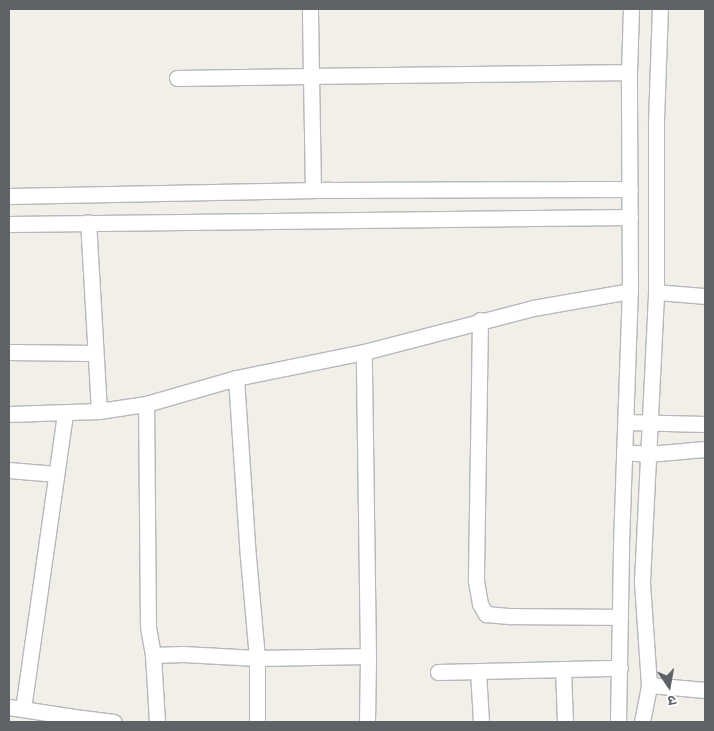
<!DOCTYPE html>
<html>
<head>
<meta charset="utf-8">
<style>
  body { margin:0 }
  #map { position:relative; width:714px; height:731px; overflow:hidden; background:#f1efe8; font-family:Commissioner,"Noto Sans Devanagari",sans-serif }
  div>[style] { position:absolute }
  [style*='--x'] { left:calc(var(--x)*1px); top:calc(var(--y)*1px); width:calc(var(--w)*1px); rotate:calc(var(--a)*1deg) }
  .roads { filter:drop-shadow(1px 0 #b5b8bc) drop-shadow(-1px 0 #b5b8bc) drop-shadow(0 1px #b5b8bc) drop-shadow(0 -1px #b5b8bc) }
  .minor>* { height:15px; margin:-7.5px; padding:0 7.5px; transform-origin:7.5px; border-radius:7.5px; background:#fff }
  span { translate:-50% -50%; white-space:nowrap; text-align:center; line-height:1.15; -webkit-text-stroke:4px #fff; paint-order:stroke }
  .frame { position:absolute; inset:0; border:10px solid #5f6368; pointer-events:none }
  .north { position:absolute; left:644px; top:661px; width:50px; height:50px; -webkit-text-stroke:4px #fff; paint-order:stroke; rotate:168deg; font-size:14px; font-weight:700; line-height:20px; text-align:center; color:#5f6368 }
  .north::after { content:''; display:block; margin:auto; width:18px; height:22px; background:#5f6368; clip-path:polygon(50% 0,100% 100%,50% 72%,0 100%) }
</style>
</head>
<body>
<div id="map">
  <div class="roads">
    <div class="minor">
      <i style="--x:177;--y:78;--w:134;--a:-0.9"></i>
      <i style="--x:311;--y:76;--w:67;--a:-90.9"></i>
      <i style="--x:323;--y:190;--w:10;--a:180"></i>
      <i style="--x:313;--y:190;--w:114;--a:-91"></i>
      <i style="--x:311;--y:76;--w:318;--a:-0.7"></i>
      <i style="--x:9;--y:196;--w:321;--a:-1.1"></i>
      <i style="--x:330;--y:190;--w:300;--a:-0.2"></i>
      <i style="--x:9;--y:224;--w:621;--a:-0.65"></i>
      <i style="--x:656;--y:292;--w:49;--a:4.7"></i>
      <i style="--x:480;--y:320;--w:261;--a:90.9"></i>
      <i style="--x:476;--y:581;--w:23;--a:80"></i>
      <i style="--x:480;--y:604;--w:12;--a:59"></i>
      <i style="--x:486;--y:614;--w:25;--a:5"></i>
      <i style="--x:511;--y:616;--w:109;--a:0.5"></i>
      <i style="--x:9;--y:352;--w:85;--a:0.7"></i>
      <i style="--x:236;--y:378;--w:179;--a:86.2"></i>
      <i style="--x:248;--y:557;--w:101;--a:84.9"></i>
      <i style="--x:257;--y:658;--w:64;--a:90"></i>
      <i style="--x:99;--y:411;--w:48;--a:-8.5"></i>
      <i style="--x:9;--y:414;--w:90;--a:-1.9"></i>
      <i style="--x:99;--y:411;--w:189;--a:-93.3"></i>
      <i style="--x:626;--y:422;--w:79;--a:1.5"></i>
      <i style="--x:624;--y:452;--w:24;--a:5"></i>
      <i style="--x:648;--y:454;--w:57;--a:-5"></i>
      <i style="--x:9;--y:470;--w:47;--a:4.9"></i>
      <i style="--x:153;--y:655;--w:30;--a:-2"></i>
      <i style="--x:183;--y:654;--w:74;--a:3.1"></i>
      <i style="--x:257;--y:658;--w:111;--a:-1"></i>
      <i style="--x:368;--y:656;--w:304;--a:-90.8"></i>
      <i style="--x:563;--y:669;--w:53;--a:87.8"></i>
      <i style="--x:478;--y:671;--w:51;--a:86.6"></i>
      <i style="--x:438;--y:672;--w:182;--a:-1.3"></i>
      <i style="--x:649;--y:685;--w:56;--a:5.1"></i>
      <i style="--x:9;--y:707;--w:66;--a:8.7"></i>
      <i style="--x:74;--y:717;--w:5;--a:90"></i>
      <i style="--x:23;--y:709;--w:299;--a:-81.9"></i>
      <i style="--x:74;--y:717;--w:40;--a:7.1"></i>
      <i style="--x:157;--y:722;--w:67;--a:-93.4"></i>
      <i style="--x:153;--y:655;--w:29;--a:-100"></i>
      <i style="--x:148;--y:626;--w:222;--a:-90.5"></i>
      <i style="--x:146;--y:404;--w:94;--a:-16.1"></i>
      <i style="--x:236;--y:378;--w:131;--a:-11.5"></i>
      <i style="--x:364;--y:352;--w:175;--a:-14.6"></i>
      <i style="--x:533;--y:308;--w:98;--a:-9.9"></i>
      <i style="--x:367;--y:722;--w:66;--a:-89.1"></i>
      <i style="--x:618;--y:722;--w:178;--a:-89"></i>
      <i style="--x:621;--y:544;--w:253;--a:-88"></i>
      <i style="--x:630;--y:291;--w:219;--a:-90.3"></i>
      <i style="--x:629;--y:72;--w:63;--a:-88.2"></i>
      <i style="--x:642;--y:722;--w:38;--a:-79"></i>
      <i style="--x:649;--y:685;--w:104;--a:-93.9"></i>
      <i style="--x:642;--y:581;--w:289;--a:-87.2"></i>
      <i style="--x:656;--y:292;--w:171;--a:-90"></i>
      <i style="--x:656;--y:121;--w:112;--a:-88"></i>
    </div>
  </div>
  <div class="frame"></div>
  <div class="north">उ</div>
</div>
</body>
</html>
